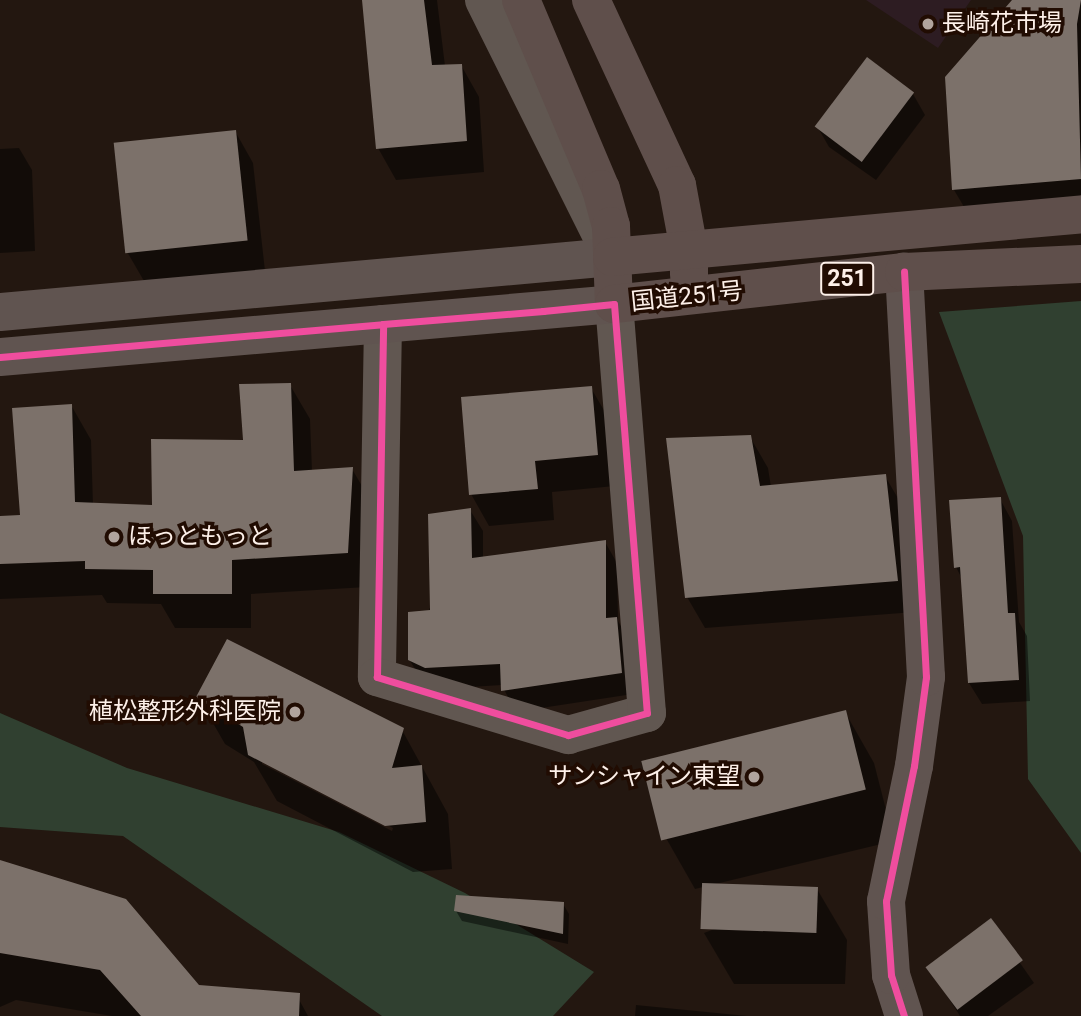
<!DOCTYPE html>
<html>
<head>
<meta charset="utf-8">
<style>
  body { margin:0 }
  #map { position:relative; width:1081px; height:1016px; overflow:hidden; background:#231710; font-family:Roboto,"Noto Sans JP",sans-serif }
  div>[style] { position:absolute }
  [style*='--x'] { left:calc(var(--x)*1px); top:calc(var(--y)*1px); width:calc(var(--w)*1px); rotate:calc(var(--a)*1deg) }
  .commercial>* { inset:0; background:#2d1c22 }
  .green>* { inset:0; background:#304030 }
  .shadow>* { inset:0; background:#0007 }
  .building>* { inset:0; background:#7c716a; transform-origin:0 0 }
  .street>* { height:38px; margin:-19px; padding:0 19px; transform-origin:19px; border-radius:19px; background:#615751 }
  .secondary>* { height:38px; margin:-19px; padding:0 19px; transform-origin:19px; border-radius:19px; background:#605450 }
  .highway>* { height:38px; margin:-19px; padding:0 19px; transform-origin:19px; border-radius:19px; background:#5f4f4b }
  .cycleway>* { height:7px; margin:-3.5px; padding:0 3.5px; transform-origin:3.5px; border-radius:3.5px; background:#ef4d9e }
  .dots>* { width:19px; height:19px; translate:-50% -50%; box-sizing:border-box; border:4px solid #210c02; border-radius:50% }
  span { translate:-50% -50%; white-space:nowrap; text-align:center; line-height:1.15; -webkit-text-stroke:7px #210c02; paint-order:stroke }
  .shield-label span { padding:2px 5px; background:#210c02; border:2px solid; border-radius:5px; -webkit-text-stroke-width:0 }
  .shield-label { font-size:23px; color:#fdf0e9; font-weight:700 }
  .poi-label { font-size:24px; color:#fdf0e9 }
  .left { translate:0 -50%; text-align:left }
  .right { translate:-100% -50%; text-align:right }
  .street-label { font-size:24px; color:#fdf0e9 }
</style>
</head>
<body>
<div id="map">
  <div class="commercial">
    <i style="clip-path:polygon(866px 0,971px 0,938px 48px)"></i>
  </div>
  <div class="green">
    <i style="clip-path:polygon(1081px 301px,1081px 853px,1028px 779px,1023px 536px,939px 312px)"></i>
    <i style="clip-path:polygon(0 713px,127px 768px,339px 832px,465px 893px,594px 972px,553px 1016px,382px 1016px,123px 836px,0 827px)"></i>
  </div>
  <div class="shadow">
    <i style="clip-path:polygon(364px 0,437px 0,445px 66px,461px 65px,479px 97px,484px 172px,396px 180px,378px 148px)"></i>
    <i style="clip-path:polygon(1031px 0,1081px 0,1081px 218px,976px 227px,954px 190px,946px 77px)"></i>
    <i style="clip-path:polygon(868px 60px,913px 94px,925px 115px,876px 180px,829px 147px,817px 126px)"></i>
    <i style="clip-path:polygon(235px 131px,253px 163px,265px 271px,144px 281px,126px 250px,115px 144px)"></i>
    <i style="clip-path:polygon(19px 148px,32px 170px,35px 251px,0 253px,0 149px)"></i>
    <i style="clip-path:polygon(290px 385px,310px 419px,312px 471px,352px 469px,372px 503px,367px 587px,251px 594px,251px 628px,175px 628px,161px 604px,107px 603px,102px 595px,0 599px,0 518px,22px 517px,71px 405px,91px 440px,93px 505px,154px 507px,244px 442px)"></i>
    <i style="clip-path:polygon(591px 388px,609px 419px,615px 486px,552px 492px,554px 520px,489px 526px,471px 494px)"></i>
    <i style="clip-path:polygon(750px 437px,768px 468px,771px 487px,885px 476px,903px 507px,915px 612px,705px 628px,687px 597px)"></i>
    <i style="clip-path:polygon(1000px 499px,1012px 521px,1019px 622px,1027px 636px,1030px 701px,982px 704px,969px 683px,962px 579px,956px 567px)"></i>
    <i style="clip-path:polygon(470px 510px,483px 531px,483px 558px,605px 542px,617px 563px,618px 621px,629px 640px,633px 694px,515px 712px,502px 685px,439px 689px,422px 681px,409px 659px)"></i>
    <i style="clip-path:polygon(evenodd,198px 697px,402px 730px,448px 814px,452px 869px,413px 872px,277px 801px,254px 762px,225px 744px,198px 697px,262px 760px,393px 828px,392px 831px,262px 764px,262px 760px)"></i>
    <i style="clip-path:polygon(845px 712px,874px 763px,894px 841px,695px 889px,666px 838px,644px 766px)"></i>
    <i style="clip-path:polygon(0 861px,198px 987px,296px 994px,308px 1016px,112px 1016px,16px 1000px,0 1007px)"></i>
    <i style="clip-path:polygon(817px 889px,847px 940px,845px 984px,734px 984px,704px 933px)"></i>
    <i style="clip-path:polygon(563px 904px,569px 914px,568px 944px,462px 921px,456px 911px)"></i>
    <i style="clip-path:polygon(990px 920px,1034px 983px,988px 1016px,960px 1016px,928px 966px)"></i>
    <i style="clip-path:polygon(636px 1005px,747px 1016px,635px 1016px)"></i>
  </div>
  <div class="building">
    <i style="clip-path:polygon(362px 0,424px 0,432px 65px,462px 64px,467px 141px,376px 149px)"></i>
    <i style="clip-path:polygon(1012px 0,1081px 0,1077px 24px,1081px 179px,952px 190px,945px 77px)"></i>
    <i style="left:867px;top:57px;width:59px;height:87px;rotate:37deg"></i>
    <i style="left:236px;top:130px;width:111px;height:123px;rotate:84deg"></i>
    <i style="clip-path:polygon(291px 383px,294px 471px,353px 467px,348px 553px,232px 560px,232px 594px,153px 594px,153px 570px,85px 569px,85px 561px,0 564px,0 516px,20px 515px,12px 408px,72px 404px,75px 502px,152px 505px,151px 439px,243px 440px,239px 384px)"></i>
    <i style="clip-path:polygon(592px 386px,598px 455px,535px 461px,538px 489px,469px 495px,461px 397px)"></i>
    <i style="clip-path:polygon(751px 435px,760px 486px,886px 474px,898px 581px,685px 598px,666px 438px)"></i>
    <i style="clip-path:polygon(1001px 497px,1008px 613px,1015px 613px,1019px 680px,968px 683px,960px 567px,954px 568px,949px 500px)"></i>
    <i style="clip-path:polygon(471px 508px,472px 558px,606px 540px,606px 618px,617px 617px,622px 673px,501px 691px,500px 664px,425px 668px,408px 660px,408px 612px,430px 610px,428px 514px)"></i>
    <i style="clip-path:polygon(227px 639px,404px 728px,392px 768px,422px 765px,426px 822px,385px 826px,248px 755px,243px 727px,196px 697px)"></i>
    <i style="left:846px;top:710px;width:82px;height:211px;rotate:76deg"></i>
    <i style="clip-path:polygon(0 860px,126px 899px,199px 985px,300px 993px,299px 1016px,141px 1016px,100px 970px,0 953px)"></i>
    <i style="left:818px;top:887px;width:46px;height:116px;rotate:92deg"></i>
    <i style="clip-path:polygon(456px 895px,564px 902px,563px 934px,454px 911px)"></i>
    <i style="left:991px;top:918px;width:53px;height:82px;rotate:53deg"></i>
  </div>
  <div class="street">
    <i style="--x:484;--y:0;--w:278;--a:63.5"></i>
    <i style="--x:383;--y:324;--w:353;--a:91"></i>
    <i style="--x:377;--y:677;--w:200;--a:16.9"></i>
    <i style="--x:568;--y:735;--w:82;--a:-15.6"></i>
    <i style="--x:647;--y:713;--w:410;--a:-94.6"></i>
  </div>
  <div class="secondary">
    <i style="--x:0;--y:312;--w:614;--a:-5.14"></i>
    <i style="--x:0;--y:357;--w:616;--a:-4.93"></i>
    <i style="--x:904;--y:1016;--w:43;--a:-107.6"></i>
    <i style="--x:891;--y:975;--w:74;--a:-93.9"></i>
    <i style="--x:886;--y:901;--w:138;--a:-78.3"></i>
    <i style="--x:914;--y:766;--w:90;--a:-82.3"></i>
    <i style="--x:926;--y:677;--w:406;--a:-93.1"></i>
  </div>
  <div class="highway">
    <i style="--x:521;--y:0;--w:205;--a:67.1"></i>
    <i style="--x:601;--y:189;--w:38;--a:75"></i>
    <i style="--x:611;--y:226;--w:78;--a:87.8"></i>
    <i style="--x:614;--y:304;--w:292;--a:-6.3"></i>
    <i style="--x:904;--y:272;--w:177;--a:-2.6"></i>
    <i style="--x:591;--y:0;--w:204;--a:65.1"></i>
    <i style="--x:677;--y:185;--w:66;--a:79.5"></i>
    <i style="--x:689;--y:250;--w:25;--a:90"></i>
    <i style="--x:612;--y:257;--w:471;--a:-5.2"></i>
  </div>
  <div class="cycleway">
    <i style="--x:0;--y:357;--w:384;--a:-4.9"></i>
    <i style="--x:383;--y:324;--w:161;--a:-4.6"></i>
    <i style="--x:543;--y:311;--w:71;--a:-5.6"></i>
    <i style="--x:614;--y:304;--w:410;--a:85.4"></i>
    <i style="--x:647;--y:713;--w:82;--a:164.4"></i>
    <i style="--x:568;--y:735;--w:200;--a:-163.1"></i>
    <i style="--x:377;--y:677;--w:353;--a:-89"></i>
    <i style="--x:904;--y:1016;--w:43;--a:-107.6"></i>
    <i style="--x:891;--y:975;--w:74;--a:-93.9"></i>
    <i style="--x:886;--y:901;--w:138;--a:-78.3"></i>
    <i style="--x:914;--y:766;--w:90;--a:-82.3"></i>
    <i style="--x:926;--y:677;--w:406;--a:-93.1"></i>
  </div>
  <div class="dots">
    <i style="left:928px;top:24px;background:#b1a49d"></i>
    <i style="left:114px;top:537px;background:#b1a49d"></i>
    <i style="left:295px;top:712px;background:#b1a49d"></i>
    <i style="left:754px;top:777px;background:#b1a49d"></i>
  </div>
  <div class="shield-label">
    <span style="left:847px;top:279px">251</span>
  </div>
  <div class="poi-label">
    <span class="left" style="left:942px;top:24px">長崎花市場</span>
    <span class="left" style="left:128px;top:537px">ほっともっと</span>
    <span class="right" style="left:281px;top:712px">植松整形外科医院</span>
    <span class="right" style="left:740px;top:777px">サンシャイン東望</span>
  </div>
  <div class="street-label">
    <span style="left:687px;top:297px;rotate:-6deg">国道251号</span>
  </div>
</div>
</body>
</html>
